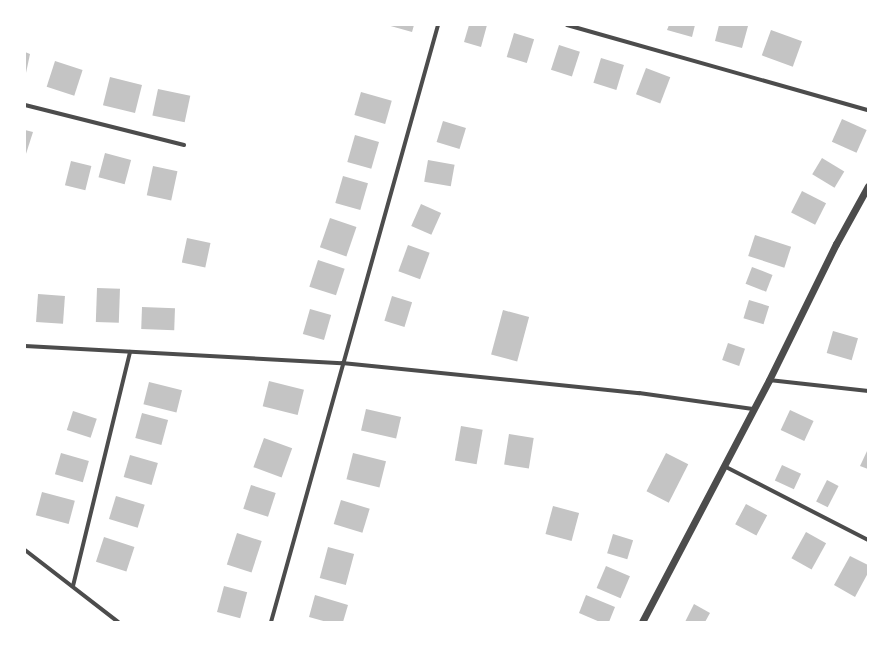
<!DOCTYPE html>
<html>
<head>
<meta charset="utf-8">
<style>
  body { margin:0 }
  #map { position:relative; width:893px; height:647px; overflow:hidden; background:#fff; font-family:"PT Sans Narrow",sans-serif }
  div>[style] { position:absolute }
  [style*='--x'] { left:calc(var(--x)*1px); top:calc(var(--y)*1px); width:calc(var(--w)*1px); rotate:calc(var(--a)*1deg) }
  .building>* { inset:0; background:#c4c4c4; transform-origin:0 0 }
  .minor>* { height:4px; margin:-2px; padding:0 2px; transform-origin:2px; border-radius:2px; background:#4c4c4c }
  .tertiary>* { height:7px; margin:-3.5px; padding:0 3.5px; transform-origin:3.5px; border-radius:3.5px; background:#4c4c4c }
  span { translate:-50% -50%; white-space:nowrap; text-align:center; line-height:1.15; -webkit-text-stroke:3px #fff; paint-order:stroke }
  .frame { position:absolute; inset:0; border:26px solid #fff; pointer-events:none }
</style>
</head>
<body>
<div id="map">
  <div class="building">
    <i style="clip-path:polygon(387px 25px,414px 25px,412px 32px)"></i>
    <i style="clip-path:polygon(469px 25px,487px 25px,481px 47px,464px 42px)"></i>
    <i style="clip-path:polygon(669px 25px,695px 25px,692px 37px,667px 30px)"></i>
    <i style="clip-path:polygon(719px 25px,748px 26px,742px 48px,715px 41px)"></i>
    <i style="left:771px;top:30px;width:33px;height:27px;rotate:20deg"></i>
    <i style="left:514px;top:33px;width:21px;height:25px;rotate:17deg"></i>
    <i style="left:559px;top:45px;width:22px;height:26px;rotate:18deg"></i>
    <i style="clip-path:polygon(25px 52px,30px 54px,26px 73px,25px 73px)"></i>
    <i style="left:601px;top:58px;width:24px;height:26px;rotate:17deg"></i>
    <i style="left:55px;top:61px;width:29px;height:27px;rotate:18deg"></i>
    <i style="left:646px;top:68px;width:26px;height:28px;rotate:21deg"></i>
    <i style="left:110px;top:77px;width:33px;height:29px;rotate:14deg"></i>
    <i style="left:158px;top:89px;width:33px;height:27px;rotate:12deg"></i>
    <i style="left:361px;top:92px;width:32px;height:24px;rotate:16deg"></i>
    <i style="left:842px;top:119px;width:27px;height:25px;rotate:24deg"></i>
    <i style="left:443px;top:121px;width:24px;height:22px;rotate:17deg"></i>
    <i style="clip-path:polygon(25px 130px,33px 132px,25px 157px)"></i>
    <i style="left:355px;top:135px;width:25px;height:28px;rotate:16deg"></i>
    <i style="left:105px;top:153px;width:27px;height:25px;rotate:15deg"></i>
    <i style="left:822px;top:158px;width:26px;height:19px;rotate:31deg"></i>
    <i style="left:428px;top:160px;width:27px;height:22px;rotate:10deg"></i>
    <i style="left:71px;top:161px;width:21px;height:25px;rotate:14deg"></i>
    <i style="left:153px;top:166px;width:25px;height:30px;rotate:12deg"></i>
    <i style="left:343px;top:176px;width:26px;height:28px;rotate:16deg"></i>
    <i style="left:802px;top:191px;width:27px;height:24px;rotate:27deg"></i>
    <i style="left:421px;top:204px;width:22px;height:24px;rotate:24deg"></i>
    <i style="left:330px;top:218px;width:28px;height:31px;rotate:19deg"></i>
    <i style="left:755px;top:235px;width:38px;height:22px;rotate:18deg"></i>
    <i style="left:187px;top:238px;width:24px;height:25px;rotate:12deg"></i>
    <i style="left:408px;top:245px;width:23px;height:28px;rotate:20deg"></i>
    <i style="left:318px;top:260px;width:28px;height:28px;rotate:18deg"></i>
    <i style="left:752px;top:267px;width:22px;height:18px;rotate:21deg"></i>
    <i style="left:97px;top:288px;width:23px;height:34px;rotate:2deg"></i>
    <i style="left:38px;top:294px;width:27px;height:28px;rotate:4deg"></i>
    <i style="left:392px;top:296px;width:21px;height:26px;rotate:17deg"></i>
    <i style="left:749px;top:300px;width:21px;height:19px;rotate:17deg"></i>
    <i style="left:142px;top:307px;width:33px;height:22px;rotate:2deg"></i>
    <i style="left:310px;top:309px;width:22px;height:26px;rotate:16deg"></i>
    <i style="left:503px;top:310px;width:27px;height:46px;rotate:15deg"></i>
    <i style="left:833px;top:331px;width:26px;height:23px;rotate:16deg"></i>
    <i style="left:728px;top:343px;width:18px;height:18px;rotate:19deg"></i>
    <i style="left:269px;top:381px;width:36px;height:26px;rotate:14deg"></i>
    <i style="left:149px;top:382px;width:34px;height:23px;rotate:14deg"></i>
    <i style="left:366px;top:409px;width:36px;height:22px;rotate:13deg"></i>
    <i style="left:790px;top:410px;width:26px;height:22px;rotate:25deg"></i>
    <i style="left:73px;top:411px;width:25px;height:20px;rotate:18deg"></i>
    <i style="left:142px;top:413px;width:27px;height:26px;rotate:15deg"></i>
    <i style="left:461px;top:426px;width:22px;height:35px;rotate:10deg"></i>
    <i style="left:509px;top:434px;width:25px;height:31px;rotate:9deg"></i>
    <i style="left:264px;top:438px;width:30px;height:31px;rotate:20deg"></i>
    <i style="clip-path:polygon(868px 449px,868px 469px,860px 466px)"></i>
    <i style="left:61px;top:453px;width:29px;height:22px;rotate:16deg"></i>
    <i style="left:353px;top:453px;width:34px;height:27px;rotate:14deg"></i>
    <i style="left:666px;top:453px;width:25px;height:43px;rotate:27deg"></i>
    <i style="left:130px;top:455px;width:29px;height:23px;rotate:16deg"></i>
    <i style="left:782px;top:465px;width:21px;height:17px;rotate:25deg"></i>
    <i style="left:827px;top:480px;width:13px;height:24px;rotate:27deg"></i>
    <i style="left:251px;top:485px;width:26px;height:25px;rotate:18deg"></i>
    <i style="left:42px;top:492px;width:34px;height:24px;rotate:15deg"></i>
    <i style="left:116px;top:496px;width:30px;height:24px;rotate:17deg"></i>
    <i style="left:341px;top:500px;width:30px;height:25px;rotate:17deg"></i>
    <i style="left:746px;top:504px;width:24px;height:23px;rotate:28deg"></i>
    <i style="left:553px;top:506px;width:27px;height:29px;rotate:15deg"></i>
    <i style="left:806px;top:532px;width:23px;height:30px;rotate:29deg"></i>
    <i style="left:237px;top:533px;width:26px;height:33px;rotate:18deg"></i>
    <i style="left:613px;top:534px;width:21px;height:20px;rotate:17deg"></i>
    <i style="left:104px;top:537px;width:32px;height:26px;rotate:18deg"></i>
    <i style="left:328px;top:547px;width:27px;height:32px;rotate:15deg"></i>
    <i style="clip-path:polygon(850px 556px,868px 565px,868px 573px,855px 597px,834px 585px)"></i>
    <i style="left:606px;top:566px;width:26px;height:24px;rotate:23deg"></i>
    <i style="left:224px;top:586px;width:24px;height:27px;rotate:15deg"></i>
    <i style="clip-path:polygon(315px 595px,348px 605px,343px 622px,327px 622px,309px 617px)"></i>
    <i style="clip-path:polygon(586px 595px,615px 607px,609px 622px,600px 622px,579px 613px)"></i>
    <i style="clip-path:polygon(694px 604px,710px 613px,705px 622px,685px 622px)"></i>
  </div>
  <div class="minor">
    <i style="--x:567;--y:25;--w:313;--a:15.8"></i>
    <i style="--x:25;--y:105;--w:164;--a:14.1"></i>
    <i style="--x:25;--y:346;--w:317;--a:3.1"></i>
    <i style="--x:342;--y:363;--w:299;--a:5.8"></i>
    <i style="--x:639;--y:393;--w:115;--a:8"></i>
    <i style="--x:769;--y:380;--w:100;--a:6.3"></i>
    <i style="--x:724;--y:466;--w:162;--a:27.2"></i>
    <i style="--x:25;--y:550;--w:118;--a:37.7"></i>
    <i style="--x:73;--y:586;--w:241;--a:-76.3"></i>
    <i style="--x:271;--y:622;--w:620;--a:-74.37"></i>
  </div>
  <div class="tertiary">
    <i style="--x:642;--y:622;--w:273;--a:-62.3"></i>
    <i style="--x:769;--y:380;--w:152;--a:-63.8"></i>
    <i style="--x:836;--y:244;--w:66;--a:-61.1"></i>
  </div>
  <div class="frame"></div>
</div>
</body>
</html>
